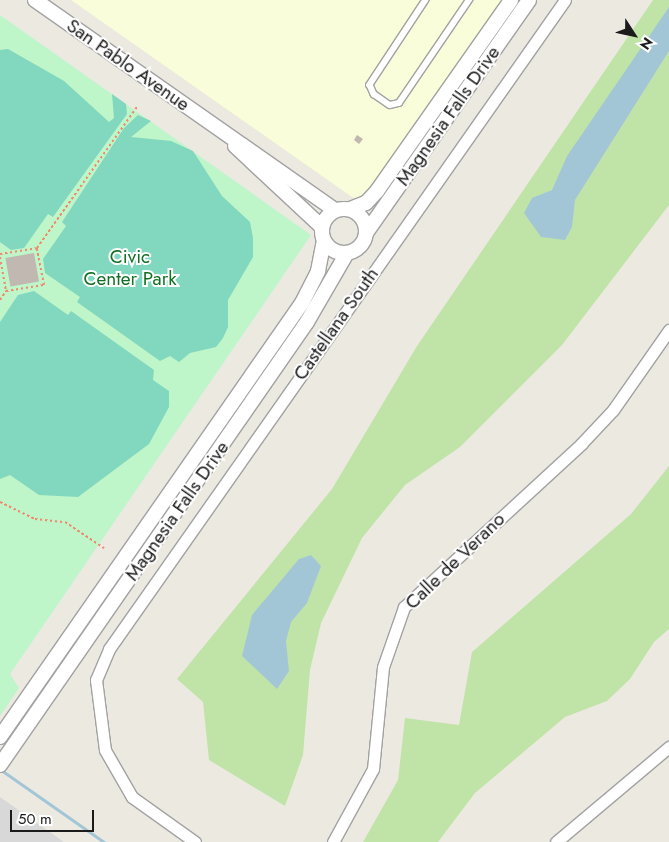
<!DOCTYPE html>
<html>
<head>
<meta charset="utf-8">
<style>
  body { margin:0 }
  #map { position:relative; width:669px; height:842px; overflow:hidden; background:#ece9e1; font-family:Jost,sans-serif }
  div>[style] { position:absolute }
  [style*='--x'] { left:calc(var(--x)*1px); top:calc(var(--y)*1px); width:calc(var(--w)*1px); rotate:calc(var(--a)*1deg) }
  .residential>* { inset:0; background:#d9d8d8 }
  .education>* { inset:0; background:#f9fdd9 }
  .grass>* { inset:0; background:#c0e4a8 }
  .park>* { inset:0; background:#bef5c9 }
  .pitch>* { inset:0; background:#82d7bf }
  .water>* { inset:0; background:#a3c6d7 }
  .stream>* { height:3px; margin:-1.5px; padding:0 1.5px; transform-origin:1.5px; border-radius:1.5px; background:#a3c6d7 }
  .building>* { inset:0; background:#c0b8b1; transform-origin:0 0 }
  .path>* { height:2px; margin-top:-1px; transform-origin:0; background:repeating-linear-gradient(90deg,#f0886d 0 2.5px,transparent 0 5px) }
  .roads { filter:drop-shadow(1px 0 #a2a2a2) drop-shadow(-1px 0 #a2a2a2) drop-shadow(0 1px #a2a2a2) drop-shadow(0 -1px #a2a2a2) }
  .service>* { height:5.5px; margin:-2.75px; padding:0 2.75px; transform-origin:2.75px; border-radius:2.75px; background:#fff }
  .minor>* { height:11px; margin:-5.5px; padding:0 5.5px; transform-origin:5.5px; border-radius:5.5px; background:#fff }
  .tertiary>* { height:14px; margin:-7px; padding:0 7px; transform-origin:7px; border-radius:7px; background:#fff }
  .tertiary>.ring { margin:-7px; padding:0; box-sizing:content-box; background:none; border:14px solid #fff; border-radius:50% }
  span { translate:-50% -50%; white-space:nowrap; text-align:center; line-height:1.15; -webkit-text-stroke:4px #fff; paint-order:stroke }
  .street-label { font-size:19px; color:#1b1b1b }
  .park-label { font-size:19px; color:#117023 }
  .north { position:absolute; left:609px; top:10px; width:50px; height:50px; -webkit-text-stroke:4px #fff; paint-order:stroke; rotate:125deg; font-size:14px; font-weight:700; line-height:20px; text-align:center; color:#1b1b1b }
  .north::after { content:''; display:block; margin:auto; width:18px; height:22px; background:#1b1b1b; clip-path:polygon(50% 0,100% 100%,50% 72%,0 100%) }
  .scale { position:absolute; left:10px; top:810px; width:84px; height:22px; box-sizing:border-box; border:2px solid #1b1b1b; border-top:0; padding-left:6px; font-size:15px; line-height:18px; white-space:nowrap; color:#1b1b1b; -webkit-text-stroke:4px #fff; paint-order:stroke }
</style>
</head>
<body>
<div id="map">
  <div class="residential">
    <i style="clip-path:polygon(0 797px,64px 842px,0 842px)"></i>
  </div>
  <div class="education">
    <i style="clip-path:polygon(71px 0,504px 0,362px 204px)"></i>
  </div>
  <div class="grass">
    <i style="clip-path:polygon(653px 0,669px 0,669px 205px,562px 345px,460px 447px,405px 485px,362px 538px,321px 623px,310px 670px,303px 755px,285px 806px,209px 760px,203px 702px,177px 679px,332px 489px,417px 346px)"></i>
    <i style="clip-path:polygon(669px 466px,669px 629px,654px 642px,630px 679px,607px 701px,565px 717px,475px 793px,438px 842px,363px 842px,398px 780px,405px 718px,459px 725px,472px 652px,631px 514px)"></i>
  </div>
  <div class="park">
    <i style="clip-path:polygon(0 15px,311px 235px,10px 674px,19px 688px,0 716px)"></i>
  </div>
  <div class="pitch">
    <i style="clip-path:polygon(8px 49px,64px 81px,109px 122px,114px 118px,112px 94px,126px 104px,127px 114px,53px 217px,48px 214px,24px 248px,11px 250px,0 242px,0 50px)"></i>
    <i style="clip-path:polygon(138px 115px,151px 121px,131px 137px,171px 141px,193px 151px,222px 196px,250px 222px,253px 238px,253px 257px,228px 300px,228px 327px,223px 338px,216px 347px,190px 353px,179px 362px,170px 356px,160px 361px,77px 302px,80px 297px,45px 273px,43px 259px,66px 226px,62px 222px,124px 128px)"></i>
    <i style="clip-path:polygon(34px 291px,68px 315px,71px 311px,154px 370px,153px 380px,169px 391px,169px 407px,149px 444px,78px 497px,39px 495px,10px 475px,0 479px,0 322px,18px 295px)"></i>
  </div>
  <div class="water">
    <i style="clip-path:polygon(669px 7px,669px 51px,575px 200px,572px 227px,565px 240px,541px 237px,524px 213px,532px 198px,552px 190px,567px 156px)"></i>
    <i style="clip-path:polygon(311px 555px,321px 566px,307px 603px,291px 622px,286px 641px,289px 671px,277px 689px,242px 656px,252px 615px,299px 559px)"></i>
  </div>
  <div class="stream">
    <i style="--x:1;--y:770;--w:126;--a:35"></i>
  </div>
  <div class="building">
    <i style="clip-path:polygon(357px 135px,363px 139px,359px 144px,354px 140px)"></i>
    <i style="left:34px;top:253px;width:29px;height:29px;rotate:80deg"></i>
  </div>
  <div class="path">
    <i style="--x:0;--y:254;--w:37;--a:-9"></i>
    <i style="--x:37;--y:248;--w:173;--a:-54.7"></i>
    <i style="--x:0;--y:257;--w:35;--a:80"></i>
    <i style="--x:6;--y:291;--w:38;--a:-9"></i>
    <i style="--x:44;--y:285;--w:38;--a:-101"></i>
    <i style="--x:0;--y:300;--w:11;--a:-56"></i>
    <i style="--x:0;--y:502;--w:39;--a:26"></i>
    <i style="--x:35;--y:519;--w:30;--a:6"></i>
    <i style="--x:65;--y:522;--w:47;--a:33.7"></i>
  </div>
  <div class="roads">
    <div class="service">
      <i style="--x:426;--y:0;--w:102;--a:123.4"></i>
      <i style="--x:370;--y:85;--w:10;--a:66"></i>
      <i style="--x:374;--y:94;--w:19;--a:35"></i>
      <i style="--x:390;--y:105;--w:9;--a:-13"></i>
      <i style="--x:399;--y:103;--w:125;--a:-55.8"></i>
    </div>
    <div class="minor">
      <i style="--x:195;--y:842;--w:77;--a:-144.5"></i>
      <i style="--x:132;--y:797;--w:54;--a:-119.9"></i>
      <i style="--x:105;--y:750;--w:71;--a:-97.3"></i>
      <i style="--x:96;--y:680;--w:34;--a:-67"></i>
      <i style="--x:109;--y:649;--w:793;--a:-54.91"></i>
      <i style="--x:333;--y:842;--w:83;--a:-61.3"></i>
      <i style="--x:373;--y:769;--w:102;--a:-84.4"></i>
      <i style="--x:383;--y:667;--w:64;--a:-70.7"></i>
      <i style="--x:404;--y:607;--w:241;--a:-42.6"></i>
      <i style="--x:581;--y:444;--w:47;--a:-46.7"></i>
      <i style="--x:613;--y:410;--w:98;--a:-55"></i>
      <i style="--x:556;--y:842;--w:148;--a:-40.1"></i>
    </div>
    <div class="tertiary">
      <i style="--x:35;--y:0;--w:366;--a:35"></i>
      <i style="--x:235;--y:146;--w:119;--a:43"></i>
      <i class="ring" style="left:322px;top:209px;width:30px;height:30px"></i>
      <i style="--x:350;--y:209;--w:17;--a:-21"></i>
      <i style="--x:366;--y:203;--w:16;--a:-47"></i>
      <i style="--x:377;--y:191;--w:233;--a:-54.9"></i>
      <i style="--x:366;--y:233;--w:284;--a:-55"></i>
      <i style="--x:0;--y:737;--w:529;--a:-55.17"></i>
      <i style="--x:302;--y:303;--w:36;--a:-63"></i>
      <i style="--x:318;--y:271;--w:31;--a:-79"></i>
      <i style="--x:0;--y:765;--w:539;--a:-55.28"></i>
      <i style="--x:307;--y:322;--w:80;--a:-59.9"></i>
    </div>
  </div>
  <div class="street-label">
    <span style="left:128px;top:65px;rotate:35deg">San Pablo Avenue</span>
    <span style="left:448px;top:116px;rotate:-55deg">Magnesia Falls Drive</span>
    <span style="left:336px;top:324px;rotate:-55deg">Castellana South</span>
    <span style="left:177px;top:511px;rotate:-55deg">Magnesia Falls Drive</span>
    <span style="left:455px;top:561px;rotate:-44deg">Calle de Verano</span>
  </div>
  <div class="park-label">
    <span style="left:130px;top:268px">Civic<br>Center Park</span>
  </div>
  <div class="north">N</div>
  <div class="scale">50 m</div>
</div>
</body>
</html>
